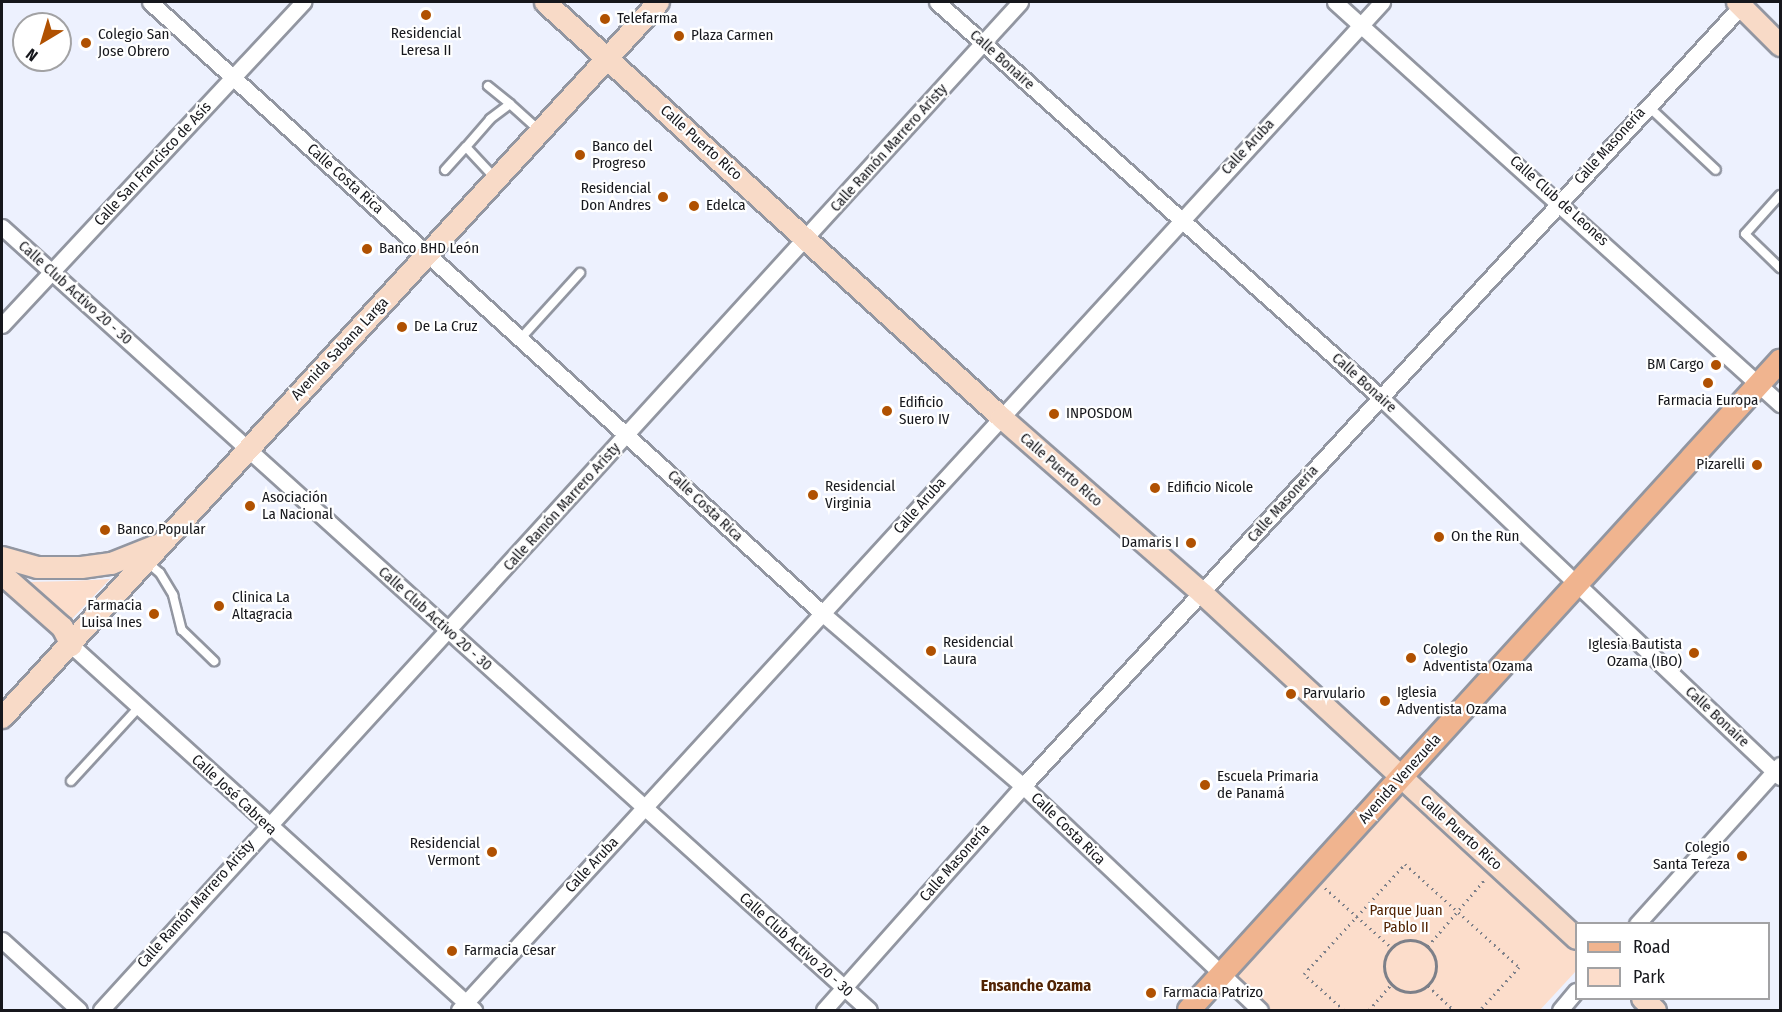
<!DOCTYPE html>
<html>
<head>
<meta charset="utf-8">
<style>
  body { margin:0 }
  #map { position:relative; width:1782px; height:1012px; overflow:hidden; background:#edf1fe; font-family:"Fira Sans Condensed",sans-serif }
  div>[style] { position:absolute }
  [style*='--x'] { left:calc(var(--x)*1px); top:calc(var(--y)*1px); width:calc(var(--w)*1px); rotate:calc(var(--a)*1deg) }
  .green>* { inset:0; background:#fcddcb }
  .path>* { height:3px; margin-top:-1.5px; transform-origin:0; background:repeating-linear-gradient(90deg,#7d8089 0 1.5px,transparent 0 6px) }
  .path>.ring { margin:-1.5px; padding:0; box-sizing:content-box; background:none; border:3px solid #7d8089; border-radius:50% }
  .roads { filter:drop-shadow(2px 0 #9296a1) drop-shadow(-2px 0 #9296a1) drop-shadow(0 2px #9296a1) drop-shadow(0 -2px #9296a1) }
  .lane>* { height:8px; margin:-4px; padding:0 4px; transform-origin:4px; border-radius:4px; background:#fff }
  .street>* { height:15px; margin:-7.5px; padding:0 7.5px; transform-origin:7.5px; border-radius:7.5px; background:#fff }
  .secondary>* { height:21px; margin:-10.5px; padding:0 10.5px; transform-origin:10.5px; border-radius:10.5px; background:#f8dac7 }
  .primary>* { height:22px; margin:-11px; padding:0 11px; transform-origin:11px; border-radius:11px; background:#f0b48f }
  .dots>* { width:16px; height:16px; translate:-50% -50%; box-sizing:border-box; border:3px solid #fff; border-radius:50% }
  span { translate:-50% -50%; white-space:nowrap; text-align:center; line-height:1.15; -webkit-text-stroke:4.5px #fff; paint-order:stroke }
  .poi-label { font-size:15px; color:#16171c }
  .left { translate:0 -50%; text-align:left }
  .right { translate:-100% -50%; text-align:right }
  .street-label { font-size:15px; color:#16171c }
  .park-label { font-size:15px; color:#532403 }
  .neighbourhood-label { font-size:16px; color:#522404; font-weight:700 }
  .frame { position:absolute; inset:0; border:3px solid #16171c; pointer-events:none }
  .legend { position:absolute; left:1575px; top:922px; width:195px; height:78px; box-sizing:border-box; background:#fff; border:2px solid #a2a2a4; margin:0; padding:8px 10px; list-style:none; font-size:18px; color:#16171c }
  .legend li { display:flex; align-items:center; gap:12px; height:30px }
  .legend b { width:30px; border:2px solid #a2a2a4 }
  .north { position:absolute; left:12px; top:12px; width:60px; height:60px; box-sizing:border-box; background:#fff; border:2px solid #a2a2a4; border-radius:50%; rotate:218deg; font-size:16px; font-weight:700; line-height:24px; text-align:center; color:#16171c }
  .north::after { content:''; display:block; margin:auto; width:21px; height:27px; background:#b05101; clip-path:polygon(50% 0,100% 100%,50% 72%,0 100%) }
</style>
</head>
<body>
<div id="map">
  <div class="green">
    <i style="clip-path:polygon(110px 579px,69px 622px,28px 582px,73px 581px)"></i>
    <i style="clip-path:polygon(1401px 787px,1576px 946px,1576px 971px,1540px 1010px,1268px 1010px,1230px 975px)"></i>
  </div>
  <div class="path">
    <i style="--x:1325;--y:888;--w:89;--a:41.8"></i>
    <i class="ring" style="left:1384px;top:940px;width:49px;height:49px"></i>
    <i style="--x:1428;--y:946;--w:89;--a:-49.5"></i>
    <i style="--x:1428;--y:986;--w:35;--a:43"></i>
    <i style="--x:1344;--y:1010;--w:54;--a:-138"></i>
    <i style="--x:1304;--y:974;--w:149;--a:-47.4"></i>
    <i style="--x:1405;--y:864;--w:154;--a:42.1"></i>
    <i style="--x:1519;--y:967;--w:58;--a:132.2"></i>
    <i style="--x:1369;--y:1010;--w:33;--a:-49"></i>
  </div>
  <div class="roads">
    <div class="lane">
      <i style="--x:488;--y:86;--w:28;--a:39"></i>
      <i style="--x:1648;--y:106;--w:93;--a:43.3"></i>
      <i style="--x:445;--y:170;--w:31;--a:-48"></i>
      <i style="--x:494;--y:177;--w:41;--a:-133"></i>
      <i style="--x:466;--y:147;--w:37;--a:-49"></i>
      <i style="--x:490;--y:119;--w:25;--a:-37"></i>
      <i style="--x:510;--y:104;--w:38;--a:42"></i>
      <i style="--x:1780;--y:195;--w:52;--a:131.9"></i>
      <i style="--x:1745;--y:234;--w:49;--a:44.2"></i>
      <i style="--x:521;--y:338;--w:88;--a:-47.8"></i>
      <i style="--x:146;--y:561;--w:18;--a:41"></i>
      <i style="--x:160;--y:573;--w:26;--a:59"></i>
      <i style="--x:173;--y:595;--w:36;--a:76"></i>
      <i style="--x:182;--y:630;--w:45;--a:44.1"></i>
      <i style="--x:71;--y:781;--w:100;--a:-47.4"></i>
    </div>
    <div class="street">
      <i style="--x:150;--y:2;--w:910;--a:42.28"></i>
      <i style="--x:823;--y:614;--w:264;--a:40.7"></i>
      <i style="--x:1023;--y:786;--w:326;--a:43.4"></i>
      <i style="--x:937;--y:2;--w:594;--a:41.72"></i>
      <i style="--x:1380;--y:397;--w:552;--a:43.53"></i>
      <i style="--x:1335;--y:2;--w:600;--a:42.09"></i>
      <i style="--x:2;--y:227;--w:1168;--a:42.09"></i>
      <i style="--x:2;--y:325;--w:442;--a:-47"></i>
      <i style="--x:71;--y:645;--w:544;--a:42.17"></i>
      <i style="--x:1637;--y:924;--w:214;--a:-48"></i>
      <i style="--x:2;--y:940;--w:104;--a:42.3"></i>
      <i style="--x:101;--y:1010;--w:1364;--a:-47.64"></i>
      <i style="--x:459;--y:1010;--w:1367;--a:-47.52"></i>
      <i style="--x:824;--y:1010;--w:300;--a:-48.4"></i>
      <i style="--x:1023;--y:786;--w:1066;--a:-47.36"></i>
      <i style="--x:1560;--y:1010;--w:25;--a:-50"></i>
    </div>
    <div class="secondary">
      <i style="--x:545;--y:2;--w:617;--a:42.3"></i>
      <i style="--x:1001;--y:417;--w:267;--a:41.2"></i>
      <i style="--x:1202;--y:593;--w:509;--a:42.69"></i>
      <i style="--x:1737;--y:2;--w:61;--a:45"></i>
      <i style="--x:2;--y:557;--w:36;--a:16"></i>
      <i style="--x:37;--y:567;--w:44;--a:0"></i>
      <i style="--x:81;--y:567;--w:30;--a:-8"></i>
      <i style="--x:111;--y:563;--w:48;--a:-21.8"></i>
      <i style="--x:2;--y:574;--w:80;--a:41.5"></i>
      <i style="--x:62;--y:627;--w:20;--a:63"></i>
      <i style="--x:2;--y:717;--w:970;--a:-47.46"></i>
      <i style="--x:1642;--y:998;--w:18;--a:43"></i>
    </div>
    <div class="primary">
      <i style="--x:1189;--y:1010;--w:878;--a:-47.68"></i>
    </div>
  </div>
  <div class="dots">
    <i style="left:426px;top:15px;background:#b05101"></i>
    <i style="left:605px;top:19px;background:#b05101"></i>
    <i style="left:679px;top:36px;background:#b05101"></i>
    <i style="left:86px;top:43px;background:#b05101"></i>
    <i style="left:580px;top:155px;background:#b05101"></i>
    <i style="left:663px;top:197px;background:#b05101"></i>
    <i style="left:694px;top:206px;background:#b05101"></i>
    <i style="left:367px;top:249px;background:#b05101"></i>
    <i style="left:402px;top:327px;background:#b05101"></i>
    <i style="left:1716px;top:365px;background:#b05101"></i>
    <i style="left:1708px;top:383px;background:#b05101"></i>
    <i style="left:887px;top:411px;background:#b05101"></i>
    <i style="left:1054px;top:414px;background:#b05101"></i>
    <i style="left:1757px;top:465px;background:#b05101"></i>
    <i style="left:1155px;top:488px;background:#b05101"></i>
    <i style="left:813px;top:495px;background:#b05101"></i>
    <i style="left:250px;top:506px;background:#b05101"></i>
    <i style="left:105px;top:530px;background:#b05101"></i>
    <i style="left:1439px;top:537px;background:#b05101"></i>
    <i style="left:1191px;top:543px;background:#b05101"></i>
    <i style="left:219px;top:606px;background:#b05101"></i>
    <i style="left:154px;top:614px;background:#b05101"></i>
    <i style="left:931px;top:651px;background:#b05101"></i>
    <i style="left:1694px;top:653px;background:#b05101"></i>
    <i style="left:1411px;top:658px;background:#b05101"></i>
    <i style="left:1291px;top:694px;background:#b05101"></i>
    <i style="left:1385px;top:701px;background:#b05101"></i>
    <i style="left:1205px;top:785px;background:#b05101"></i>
    <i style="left:492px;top:852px;background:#b05101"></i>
    <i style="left:1742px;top:856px;background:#b05101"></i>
    <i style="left:452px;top:951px;background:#b05101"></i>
    <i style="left:1151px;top:993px;background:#b05101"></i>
  </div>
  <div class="poi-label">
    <span class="left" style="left:617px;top:19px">Telefarma</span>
    <span style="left:426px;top:42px">Residencial<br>Leresa II</span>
    <span class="left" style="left:98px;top:43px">Colegio San<br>Jose Obrero</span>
    <span class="left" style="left:691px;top:36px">Plaza Carmen</span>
    <span class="left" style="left:592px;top:155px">Banco del<br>Progreso</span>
    <span class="right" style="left:651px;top:197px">Residencial<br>Don Andres</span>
    <span class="left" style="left:706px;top:206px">Edelca</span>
    <span class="left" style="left:379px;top:249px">Banco BHD León</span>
    <span class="left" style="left:414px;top:327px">De La Cruz</span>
    <span class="right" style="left:1704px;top:365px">BM Cargo</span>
    <span style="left:1708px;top:401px">Farmacia Europa</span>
    <span class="left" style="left:899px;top:411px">Edificio<br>Suero IV</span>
    <span class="left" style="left:1066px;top:414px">INPOSDOM</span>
    <span class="right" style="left:1745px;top:465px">Pizarelli</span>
    <span class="left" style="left:825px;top:495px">Residencial<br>Virginia</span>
    <span class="left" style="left:1167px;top:488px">Edificio Nicole</span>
    <span class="left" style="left:262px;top:506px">Asociación<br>La Nacional</span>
    <span class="left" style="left:117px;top:530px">Banco Popular</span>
    <span class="left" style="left:1451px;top:537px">On the Run</span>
    <span class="right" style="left:1179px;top:543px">Damaris I</span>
    <span class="left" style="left:232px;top:606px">Clinica La<br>Altagracia</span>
    <span class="right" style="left:142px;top:614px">Farmacia<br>Luisa Ines</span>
    <span class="left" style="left:943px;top:651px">Residencial<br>Laura</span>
    <span class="right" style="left:1682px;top:653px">Iglesia Bautista<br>Ozama (IBO)</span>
    <span class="left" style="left:1423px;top:658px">Colegio<br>Adventista Ozama</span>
    <span class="left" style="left:1397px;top:701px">Iglesia<br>Adventista Ozama</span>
    <span class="left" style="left:1303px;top:694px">Parvulario</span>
    <span class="left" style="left:1217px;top:785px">Escuela Primaria<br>de Panamá</span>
    <span class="right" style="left:480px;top:852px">Residencial<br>Vermont</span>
    <span class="right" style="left:1730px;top:856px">Colegio<br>Santa Tereza</span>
    <span class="left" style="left:464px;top:951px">Farmacia Cesar</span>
    <span class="left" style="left:1163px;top:993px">Farmacia Patrizo</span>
  </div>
  <div class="street-label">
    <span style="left:1002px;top:60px;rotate:42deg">Calle Bonaire</span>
    <span style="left:701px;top:143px;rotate:42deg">Calle Puerto Rico</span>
    <span style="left:1610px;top:146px;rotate:-48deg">Calle Masonería</span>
    <span style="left:1248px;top:147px;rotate:-47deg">Calle Aruba</span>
    <span style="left:889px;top:148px;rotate:-48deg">Calle Ramón Marrero Aristy</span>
    <span style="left:153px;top:164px;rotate:-47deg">Calle San Francisco de Asís</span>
    <span style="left:345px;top:179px;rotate:42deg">Calle Costa Rica</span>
    <span style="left:1559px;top:201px;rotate:42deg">Calle Club de Leones</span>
    <span style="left:75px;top:293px;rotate:42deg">Calle Club Activo 20 - 30</span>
    <span style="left:340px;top:349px;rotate:-47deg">Avenida Sabana Larga</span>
    <span style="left:1364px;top:383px;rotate:42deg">Calle Bonaire</span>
    <span style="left:1061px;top:470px;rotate:41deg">Calle Puerto Rico</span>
    <span style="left:1283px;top:504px;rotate:-48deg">Calle Masonería</span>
    <span style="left:705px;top:506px;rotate:43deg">Calle Costa Rica</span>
    <span style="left:920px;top:506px;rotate:-48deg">Calle Aruba</span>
    <span style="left:562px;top:507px;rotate:-48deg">Calle Ramón Marrero Aristy</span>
    <span style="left:435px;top:619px;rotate:42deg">Calle Club Activo 20 - 30</span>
    <span style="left:1717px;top:717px;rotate:43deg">Calle Bonaire</span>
    <span style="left:1400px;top:779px;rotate:-48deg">Avenida Venezuela</span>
    <span style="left:234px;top:795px;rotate:43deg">Calle José Cabrera</span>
    <span style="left:1068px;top:829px;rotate:44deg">Calle Costa Rica</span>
    <span style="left:1461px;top:833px;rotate:42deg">Calle Puerto Rico</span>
    <span style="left:955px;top:863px;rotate:-49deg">Calle Masonería</span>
    <span style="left:592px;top:865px;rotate:-47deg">Calle Aruba</span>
    <span style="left:196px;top:904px;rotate:-48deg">Calle Ramón Marrero Aristy</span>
    <span style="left:796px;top:945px;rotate:42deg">Calle Club Activo 20 - 30</span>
  </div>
  <div class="park-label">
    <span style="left:1406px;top:919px">Parque Juan<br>Pablo II</span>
  </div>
  <div class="neighbourhood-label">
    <span style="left:1036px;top:986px">Ensanche Ozama</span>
  </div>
  <div class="frame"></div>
  <ul class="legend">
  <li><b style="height:8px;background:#f0b48f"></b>Road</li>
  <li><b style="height:16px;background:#fcddcb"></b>Park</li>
  </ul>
  <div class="north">N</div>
</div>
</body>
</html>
